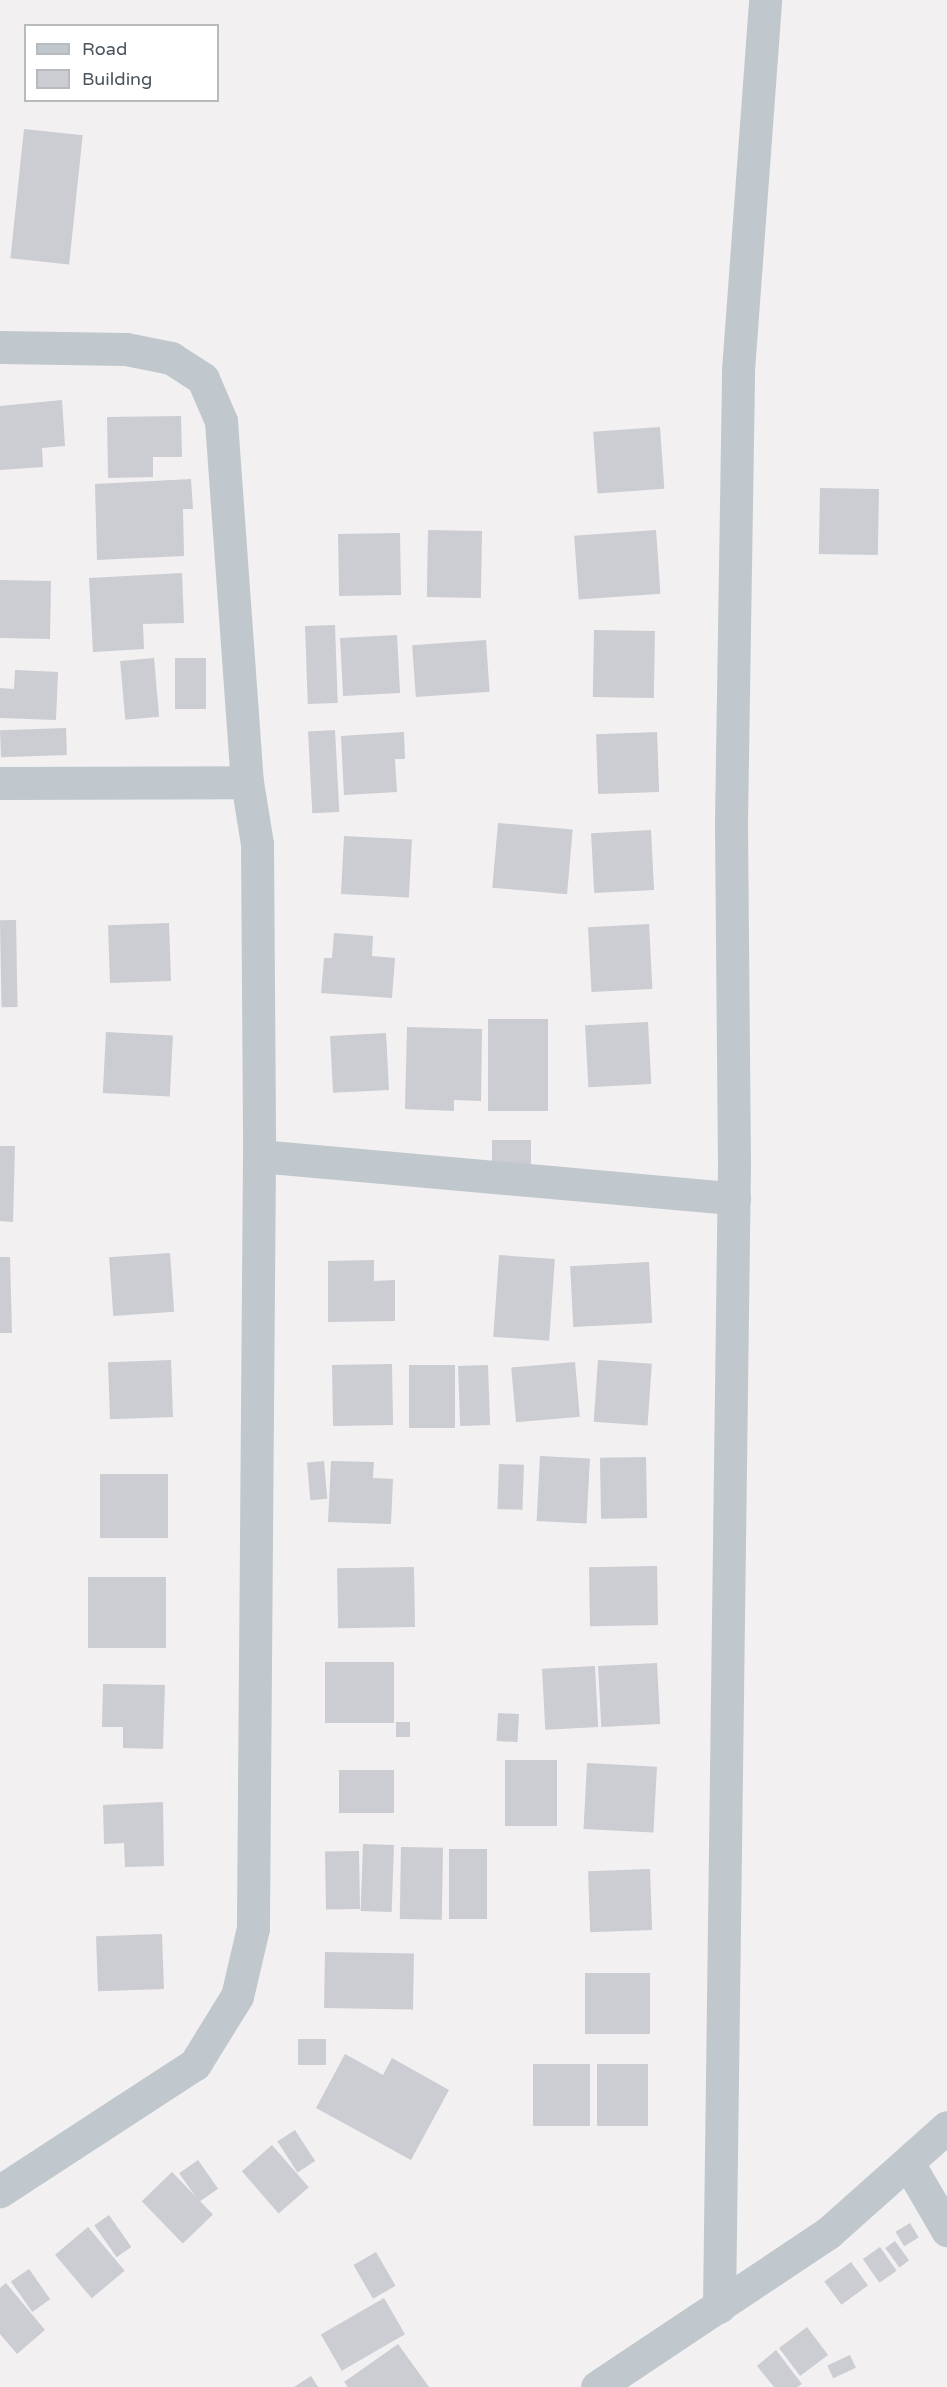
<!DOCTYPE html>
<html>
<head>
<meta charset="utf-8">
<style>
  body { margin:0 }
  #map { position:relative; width:947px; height:2387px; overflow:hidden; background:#f2f0f1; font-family:"Varela Round",sans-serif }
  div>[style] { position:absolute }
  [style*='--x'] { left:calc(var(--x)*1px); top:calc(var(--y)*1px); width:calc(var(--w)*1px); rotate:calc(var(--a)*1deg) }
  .building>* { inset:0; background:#cbcdd2; transform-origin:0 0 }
  .minor>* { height:33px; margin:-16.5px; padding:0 16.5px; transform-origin:16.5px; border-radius:16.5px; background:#c0c8cd }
  .tertiary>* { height:33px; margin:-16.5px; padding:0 16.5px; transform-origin:16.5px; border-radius:16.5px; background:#c0c8cd }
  span { translate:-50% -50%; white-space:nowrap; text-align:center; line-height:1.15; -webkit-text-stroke:5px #fff; paint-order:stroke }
  .legend { position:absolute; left:24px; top:24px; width:195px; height:78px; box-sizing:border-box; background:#fff; border:2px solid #b7bbbe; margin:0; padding:8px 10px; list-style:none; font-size:18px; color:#4a545c }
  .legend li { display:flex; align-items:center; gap:12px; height:30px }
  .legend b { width:30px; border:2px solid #b7bbbe }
</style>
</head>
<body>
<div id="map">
  <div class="building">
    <i style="left:24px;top:129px;width:59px;height:130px;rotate:6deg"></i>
    <i style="clip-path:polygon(62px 400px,65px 446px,42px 448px,43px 467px,0 470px,0 406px)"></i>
    <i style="clip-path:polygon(181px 416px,182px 457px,153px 457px,153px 477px,108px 478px,107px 417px)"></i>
    <i style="left:660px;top:427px;width:62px;height:67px;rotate:86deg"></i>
    <i style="clip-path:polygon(191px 479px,193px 509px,183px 509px,184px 556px,97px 560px,95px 484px)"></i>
    <i style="left:820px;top:488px;width:59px;height:66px;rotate:1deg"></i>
    <i style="left:428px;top:530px;width:54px;height:67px;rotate:1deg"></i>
    <i style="left:656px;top:530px;width:64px;height:82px;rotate:86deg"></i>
    <i style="left:400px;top:533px;width:62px;height:62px;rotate:89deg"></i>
    <i style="clip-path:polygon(182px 573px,184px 623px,143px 624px,144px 649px,93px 652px,89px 578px)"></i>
    <i style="left:0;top:580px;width:51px;height:58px;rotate:1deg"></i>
    <i style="left:335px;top:625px;width:78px;height:30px;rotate:88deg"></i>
    <i style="left:594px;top:630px;width:61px;height:67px;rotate:1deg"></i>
    <i style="left:397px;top:635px;width:58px;height:57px;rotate:87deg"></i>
    <i style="left:486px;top:640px;width:52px;height:74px;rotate:86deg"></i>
    <i style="left:154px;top:658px;width:59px;height:34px;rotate:85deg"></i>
    <i style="left:206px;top:658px;width:51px;height:31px;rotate:90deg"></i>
    <i style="clip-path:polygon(15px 670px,58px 672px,56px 720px,0 718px,0 688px,14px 689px)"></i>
    <i style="left:66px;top:728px;width:27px;height:66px;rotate:88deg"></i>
    <i style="left:335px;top:730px;width:82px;height:27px;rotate:87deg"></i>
    <i style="clip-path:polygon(404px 732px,405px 759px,395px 759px,397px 792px,344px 795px,341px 736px)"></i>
    <i style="left:657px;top:732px;width:60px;height:61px;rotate:88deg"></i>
    <i style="left:498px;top:823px;width:75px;height:65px;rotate:5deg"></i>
    <i style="left:651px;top:830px;width:60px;height:60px;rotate:87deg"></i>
    <i style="left:344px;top:836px;width:68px;height:58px;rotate:3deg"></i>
    <i style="left:16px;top:920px;width:87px;height:16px;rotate:89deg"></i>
    <i style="left:169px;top:923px;width:58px;height:61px;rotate:88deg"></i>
    <i style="left:649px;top:924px;width:65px;height:61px;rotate:87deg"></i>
    <i style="clip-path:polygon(334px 933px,373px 936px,372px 956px,395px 958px,392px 998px,321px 993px,324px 958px,332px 958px)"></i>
    <i style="left:548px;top:1019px;width:92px;height:60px;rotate:90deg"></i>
    <i style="left:648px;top:1022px;width:62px;height:63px;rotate:87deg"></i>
    <i style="clip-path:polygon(407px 1027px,482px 1029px,481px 1101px,454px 1100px,454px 1111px,405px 1109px)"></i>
    <i style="left:106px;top:1032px;width:67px;height:61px;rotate:3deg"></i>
    <i style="left:386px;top:1033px;width:57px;height:56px;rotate:87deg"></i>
    <i style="left:531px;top:1140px;width:27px;height:39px;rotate:90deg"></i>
    <i style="clip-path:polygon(0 1146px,15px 1146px,13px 1222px,0 1221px)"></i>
    <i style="left:170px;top:1253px;width:59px;height:61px;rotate:86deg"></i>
    <i style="left:499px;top:1255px;width:56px;height:82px;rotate:4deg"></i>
    <i style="clip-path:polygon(0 1257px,10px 1257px,12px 1333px,0 1333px)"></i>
    <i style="clip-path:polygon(374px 1260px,374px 1281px,395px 1280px,395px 1321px,328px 1322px,328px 1261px)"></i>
    <i style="left:649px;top:1262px;width:61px;height:79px;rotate:87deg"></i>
    <i style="left:171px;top:1360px;width:57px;height:63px;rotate:88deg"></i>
    <i style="left:598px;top:1360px;width:54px;height:62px;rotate:4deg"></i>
    <i style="left:575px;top:1362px;width:55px;height:64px;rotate:85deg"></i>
    <i style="left:392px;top:1364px;width:61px;height:60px;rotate:89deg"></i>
    <i style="left:409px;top:1365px;width:46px;height:63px"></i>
    <i style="left:488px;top:1365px;width:60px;height:30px;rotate:88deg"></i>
    <i style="left:540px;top:1456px;width:50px;height:65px;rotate:3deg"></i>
    <i style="left:646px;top:1457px;width:61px;height:46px;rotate:89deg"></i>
    <i style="left:324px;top:1461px;width:38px;height:17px;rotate:85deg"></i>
    <i style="clip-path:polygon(331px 1461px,374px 1462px,373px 1478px,393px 1479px,391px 1524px,328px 1522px)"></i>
    <i style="left:499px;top:1464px;width:25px;height:45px;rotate:2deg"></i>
    <i style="left:100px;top:1474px;width:68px;height:64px"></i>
    <i style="left:657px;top:1566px;width:59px;height:68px;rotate:89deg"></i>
    <i style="left:414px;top:1567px;width:60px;height:77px;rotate:89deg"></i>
    <i style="left:88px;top:1577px;width:78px;height:71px"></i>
    <i style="left:325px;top:1662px;width:69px;height:61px"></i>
    <i style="left:657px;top:1663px;width:61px;height:59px;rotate:87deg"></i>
    <i style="left:595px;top:1666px;width:61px;height:53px;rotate:87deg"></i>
    <i style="clip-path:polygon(103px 1684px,165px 1685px,163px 1749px,123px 1748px,123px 1727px,102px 1727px)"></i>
    <i style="left:498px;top:1713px;width:21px;height:28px;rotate:3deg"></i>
    <i style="left:396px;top:1722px;width:14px;height:15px"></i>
    <i style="left:557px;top:1760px;width:66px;height:52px;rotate:90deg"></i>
    <i style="left:587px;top:1763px;width:70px;height:66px;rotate:3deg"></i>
    <i style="left:339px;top:1770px;width:55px;height:43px"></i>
    <i style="clip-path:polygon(163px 1802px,164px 1866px,125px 1867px,124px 1843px,104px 1844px,103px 1805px)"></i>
    <i style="left:363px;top:1844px;width:31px;height:67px;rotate:2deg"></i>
    <i style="left:401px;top:1847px;width:42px;height:72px;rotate:1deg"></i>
    <i style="left:449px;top:1849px;width:38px;height:70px"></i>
    <i style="left:359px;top:1851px;width:58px;height:34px;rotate:89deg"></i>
    <i style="left:650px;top:1869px;width:61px;height:62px;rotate:88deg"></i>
    <i style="left:162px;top:1934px;width:55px;height:66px;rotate:88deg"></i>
    <i style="left:325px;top:1952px;width:89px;height:56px;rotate:1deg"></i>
    <i style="left:585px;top:1973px;width:65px;height:61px"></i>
    <i style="left:326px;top:2039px;width:26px;height:28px;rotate:90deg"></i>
    <i style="clip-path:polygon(345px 2054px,383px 2075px,392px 2058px,449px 2090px,411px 2160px,316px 2108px)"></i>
    <i style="left:533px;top:2064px;width:57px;height:62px"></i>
    <i style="left:597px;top:2064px;width:51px;height:62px"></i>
    <i style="left:295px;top:2130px;width:37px;height:21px;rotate:57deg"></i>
    <i style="left:272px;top:2145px;width:56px;height:40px;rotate:49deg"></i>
    <i style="left:198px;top:2160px;width:35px;height:23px;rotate:55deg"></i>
    <i style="left:172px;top:2172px;width:59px;height:42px;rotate:46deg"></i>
    <i style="left:109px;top:2215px;width:39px;height:18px;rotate:55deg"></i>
    <i style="left:910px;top:2223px;width:17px;height:17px;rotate:59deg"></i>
    <i style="left:88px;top:2227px;width:57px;height:43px;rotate:50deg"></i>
    <i style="left:895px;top:2241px;width:24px;height:12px;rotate:54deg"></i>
    <i style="left:880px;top:2247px;width:29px;height:21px;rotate:55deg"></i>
    <i style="left:376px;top:2252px;width:39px;height:26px;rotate:60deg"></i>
    <i style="left:851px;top:2262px;width:29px;height:33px;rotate:54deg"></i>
    <i style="left:29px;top:2269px;width:37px;height:22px;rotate:55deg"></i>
    <i style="clip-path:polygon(6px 2283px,45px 2330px,17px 2354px,0 2334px,0 2288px)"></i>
    <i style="left:384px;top:2298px;width:42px;height:73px;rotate:60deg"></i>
    <i style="left:807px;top:2327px;width:35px;height:35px;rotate:53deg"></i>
    <i style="clip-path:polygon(398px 2344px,429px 2387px,348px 2387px,344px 2382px)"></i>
    <i style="clip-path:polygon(776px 2350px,802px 2384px,797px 2387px,774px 2387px,757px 2366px)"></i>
    <i style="left:850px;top:2355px;width:14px;height:25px;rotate:65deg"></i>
    <i style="clip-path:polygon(311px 2376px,318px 2387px,294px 2387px)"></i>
  </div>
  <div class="minor">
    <i style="--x:0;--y:347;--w:126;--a:0.9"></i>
    <i style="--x:126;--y:349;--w:46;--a:11.3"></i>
    <i style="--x:171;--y:358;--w:38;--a:33"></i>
    <i style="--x:203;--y:379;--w:46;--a:66.8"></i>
    <i style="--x:221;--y:421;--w:362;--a:85.9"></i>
    <i style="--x:247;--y:782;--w:63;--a:80.8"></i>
    <i style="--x:257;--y:844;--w:312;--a:89.6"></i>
    <i style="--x:259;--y:1156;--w:772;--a:90.45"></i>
    <i style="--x:253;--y:1928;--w:70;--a:103.2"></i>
    <i style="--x:237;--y:1996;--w:80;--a:121.7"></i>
    <i style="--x:195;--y:2064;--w:233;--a:146.9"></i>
    <i style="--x:0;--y:783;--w:247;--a:-0.2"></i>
    <i style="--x:259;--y:1156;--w:477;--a:5.1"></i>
    <i style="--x:908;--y:2163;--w:78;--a:59.8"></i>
    <i style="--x:719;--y:2307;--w:1139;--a:-89.25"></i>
    <i style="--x:734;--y:1168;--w:346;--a:-90.5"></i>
    <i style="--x:731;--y:822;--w:452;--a:-89.1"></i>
    <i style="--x:738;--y:370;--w:371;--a:-85.8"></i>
  </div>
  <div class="tertiary">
    <i style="--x:597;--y:2387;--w:278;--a:-33.7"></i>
    <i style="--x:828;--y:2233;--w:159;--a:-41.7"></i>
  </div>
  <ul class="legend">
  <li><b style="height:8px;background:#c0c8cd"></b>Road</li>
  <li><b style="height:16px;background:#cbcdd2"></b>Building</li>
  </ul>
</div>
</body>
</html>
